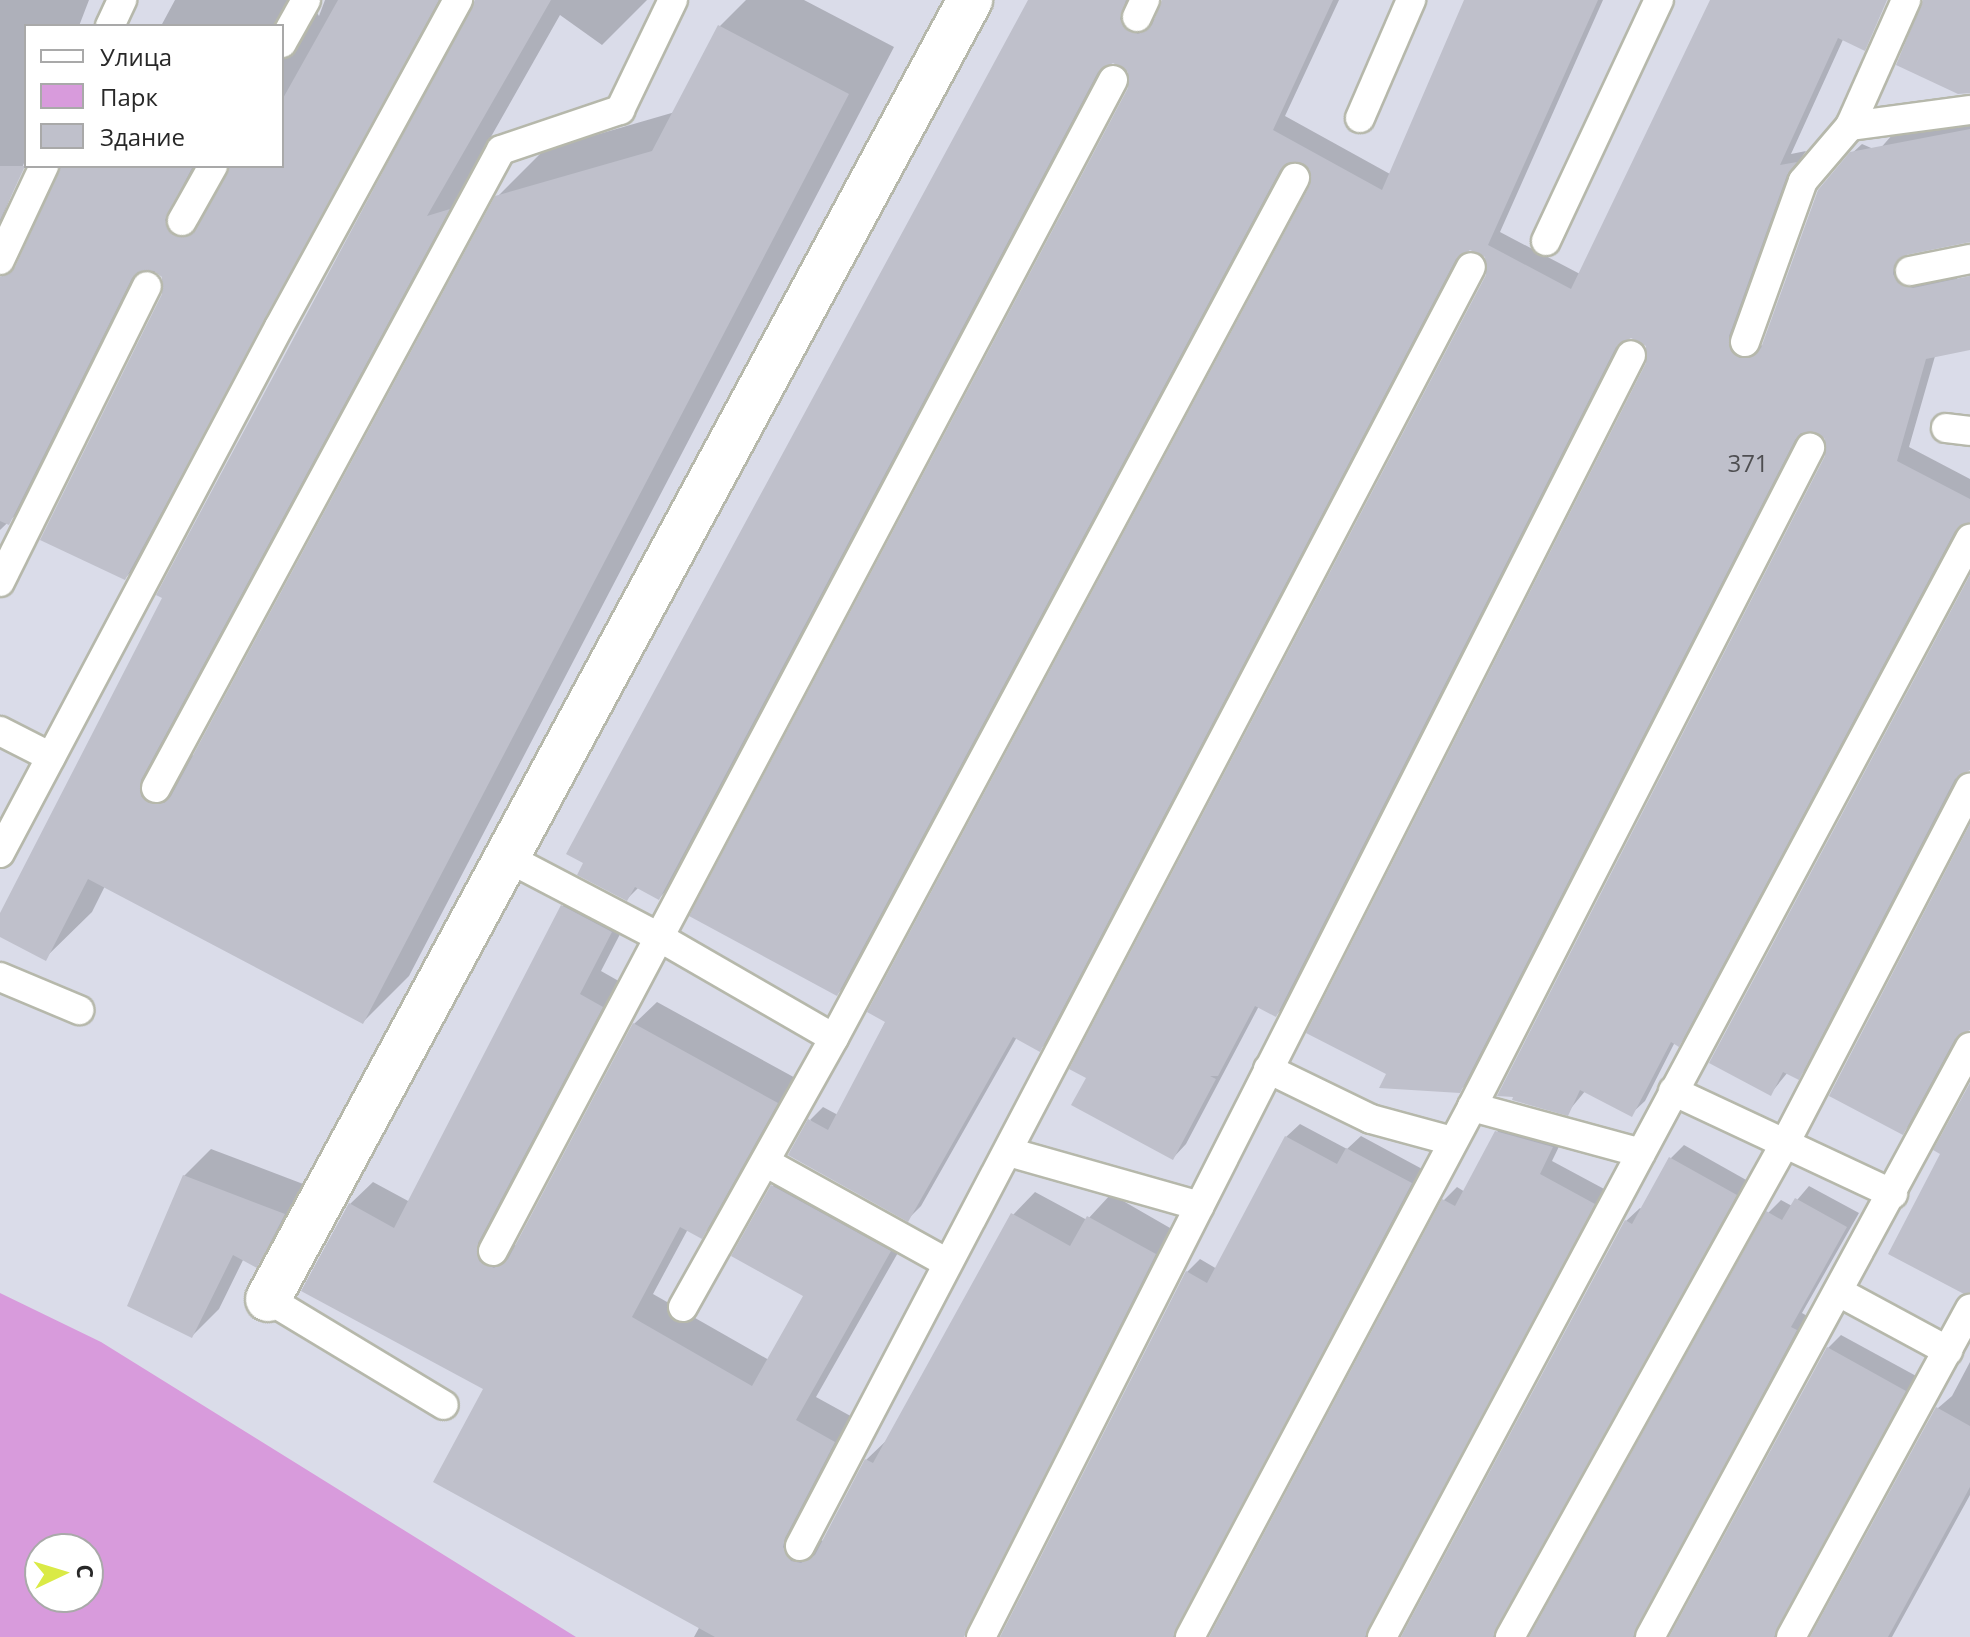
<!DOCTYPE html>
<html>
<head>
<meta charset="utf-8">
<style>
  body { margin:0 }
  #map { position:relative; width:1970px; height:1637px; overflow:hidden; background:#dadce9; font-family:"Open Sans",sans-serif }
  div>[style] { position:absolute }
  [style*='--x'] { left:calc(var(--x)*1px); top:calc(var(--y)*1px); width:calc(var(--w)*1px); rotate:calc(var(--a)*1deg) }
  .green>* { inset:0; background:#d89bdc }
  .shadow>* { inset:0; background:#0003 }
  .building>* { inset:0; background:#bfc0cb }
  .roads { filter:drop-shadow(2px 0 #b6b8ab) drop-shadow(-2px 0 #b6b8ab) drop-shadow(0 2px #b6b8ab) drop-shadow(0 -2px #b6b8ab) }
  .service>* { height:28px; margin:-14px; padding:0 14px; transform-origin:14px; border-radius:14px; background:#fff }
  .minor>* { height:44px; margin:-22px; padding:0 22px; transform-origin:22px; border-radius:22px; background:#fff }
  span { translate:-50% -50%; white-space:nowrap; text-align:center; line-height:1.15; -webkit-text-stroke:6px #fff; paint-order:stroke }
  .number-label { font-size:24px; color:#4e4e51 }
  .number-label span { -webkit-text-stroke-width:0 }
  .legend { position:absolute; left:24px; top:24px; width:260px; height:144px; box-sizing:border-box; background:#fff; border:2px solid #a9a9a9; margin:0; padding:10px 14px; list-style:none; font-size:24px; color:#282828 }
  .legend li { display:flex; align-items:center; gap:16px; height:40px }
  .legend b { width:40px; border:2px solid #a9a9a9 }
  .north { position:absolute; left:24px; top:1533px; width:80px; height:80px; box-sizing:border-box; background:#fff; border:2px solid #a9a9a9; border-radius:50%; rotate:86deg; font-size:22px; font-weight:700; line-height:32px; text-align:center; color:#282828 }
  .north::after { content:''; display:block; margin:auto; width:28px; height:36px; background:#daea46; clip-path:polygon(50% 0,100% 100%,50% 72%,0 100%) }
</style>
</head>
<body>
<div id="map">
  <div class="green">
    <i style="clip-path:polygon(evenodd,0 1293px,101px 1342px,576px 1637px,0 1637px,0 1293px,40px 1549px,88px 1549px,88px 1597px,40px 1597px,40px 1549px)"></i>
  </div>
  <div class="shadow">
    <i style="clip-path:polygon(0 0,89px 0,79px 26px,26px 26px,26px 158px,0 223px)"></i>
    <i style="clip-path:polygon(175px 0,309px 0,319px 16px,325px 0,458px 0,169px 534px,125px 578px,164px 294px,163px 276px,156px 270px,53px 479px,0 530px,0 325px,86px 166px,213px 166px,208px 175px,219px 194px,230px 166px,282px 166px,282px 26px,161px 26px)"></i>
    <i style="clip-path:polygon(477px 0,647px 0,602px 45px,560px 15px,471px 172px,493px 165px,185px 742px,194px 758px,497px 197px,544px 150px,675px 112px,720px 26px,746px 0,804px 0,894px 47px,409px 976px,363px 1022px,105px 886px,92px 912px,45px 958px,0 935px,0 918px)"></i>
    <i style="clip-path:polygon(1030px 0,1134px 0,1144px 20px,1156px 19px,1163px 7px,1162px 0,1339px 0,1285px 116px,1390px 174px,1466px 0,1603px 0,1500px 232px,1580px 274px,1713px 0,1861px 0,1791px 154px,1806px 151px,1800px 160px,1741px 322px,1745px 341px,1764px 346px,1848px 157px,1862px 144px,1878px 151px,1893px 134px,1970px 119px,1970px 241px,1907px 252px,1906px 261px,1960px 269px,1909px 447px,1970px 479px,1970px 522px,1964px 522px,1692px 1031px,1679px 1044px,1675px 1042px,1645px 1101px,1631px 1114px,1586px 1090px,1567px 1113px,1827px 456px,1827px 439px,1818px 431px,1804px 431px,1473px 1078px,1459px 1091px,1648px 363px,1648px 346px,1639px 338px,1625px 338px,1289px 1002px,1276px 1015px,1259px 1006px,1186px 1144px,1173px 1158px,1488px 275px,1488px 257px,1471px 248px,1464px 252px,1053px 1037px,1039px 1050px,1017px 1037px,921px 1206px,908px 1219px,810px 1120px,823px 1107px,838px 1115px,1312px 186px,1312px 169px,1303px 161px,1289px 161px,850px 981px,837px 994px,1130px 88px,1130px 71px,1121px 63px,1107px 63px,672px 885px,659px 898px,639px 887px,627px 899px)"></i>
    <i style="clip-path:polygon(1970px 579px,1970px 768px,1964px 771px,1811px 1064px,1798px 1077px,1788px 1072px,1771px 1093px)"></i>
    <i style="clip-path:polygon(1970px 828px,1970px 1028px,1964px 1031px,1916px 1119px,1903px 1132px)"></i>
    <i style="clip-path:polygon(585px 884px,633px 909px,601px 971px,624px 984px,501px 1238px,517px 1246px,634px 1024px,657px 1002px,799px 1080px,724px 1214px,701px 1236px,688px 1229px,653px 1294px,769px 1360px,806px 1295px,773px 1186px,795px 1164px,912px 1228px,816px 1397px,856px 1419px,814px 1539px,824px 1541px,866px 1460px,889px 1438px,1013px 1215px,1035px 1192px,1087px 1220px,1111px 1194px,1177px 1232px,1051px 1481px,1028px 1503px,933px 1637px,694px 1637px,700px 1626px,486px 1389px,350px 1204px,373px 1182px,410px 1202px,563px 906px)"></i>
    <i style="clip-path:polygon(1510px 1119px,1565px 1134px,1552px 1161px,1606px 1190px,1385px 1637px,1211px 1637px,1444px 1200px,1457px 1187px,1465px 1192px,1497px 1132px)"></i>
    <i style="clip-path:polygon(1300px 1124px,1347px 1149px,1361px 1136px,1424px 1170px,1193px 1637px,1023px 1637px,1187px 1272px,1200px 1259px,1217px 1269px,1286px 1137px)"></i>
    <i style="clip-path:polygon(1684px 1145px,1748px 1181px,1513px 1637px,1404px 1637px,1626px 1221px,1640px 1208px,1643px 1210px,1671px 1158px)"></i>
    <i style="clip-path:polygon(211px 1149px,311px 1187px,283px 1238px,256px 1265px,244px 1258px,219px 1309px,192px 1336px,184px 1176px)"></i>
    <i style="clip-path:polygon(1809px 1186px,1859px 1213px,1802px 1313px,1809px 1317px,1653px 1637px,1532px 1637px,1768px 1213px,1781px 1200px,1792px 1206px)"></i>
    <i style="clip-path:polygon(1841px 1335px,1918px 1377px,1794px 1637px,1672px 1637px,1828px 1348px)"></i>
    <i style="clip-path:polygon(1970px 1362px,1970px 1495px,1892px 1637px,1811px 1637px,1938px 1408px,1952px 1396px)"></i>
  </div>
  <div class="building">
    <i style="clip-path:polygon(338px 0,439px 0,125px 580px,40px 540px,162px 294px,162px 277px,154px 271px,138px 272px,132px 278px,9px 525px,0 521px,0 277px,15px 267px,61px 166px,193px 166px,165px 220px,173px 235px,191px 235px,230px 166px,282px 166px,282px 100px)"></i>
    <i style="clip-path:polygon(475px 0,551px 0,427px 216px,450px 209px,141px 780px,141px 796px,149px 803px,164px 803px,171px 796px,495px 196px,652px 151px,718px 25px,849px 94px,363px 1024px,88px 879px,46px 961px,0 937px,0 913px,162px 598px,156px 595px)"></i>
    <i style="clip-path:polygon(1028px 0,1126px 0,1120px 19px,1124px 27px,1138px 34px,1152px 25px,1162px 0,1333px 0,1273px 130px,1382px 190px,1464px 0,1598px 0,1488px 245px,1571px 289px,1710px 0,1887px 0,1865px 51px,1838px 38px,1780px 165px,1797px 162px,1787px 175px,1729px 336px,1732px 352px,1740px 358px,1749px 358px,1761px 348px,1818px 190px,1850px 152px,1970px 129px,1970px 242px,1906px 255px,1894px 265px,1893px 274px,1898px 283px,1913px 288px,1970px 276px,1970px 350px,1926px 359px,1897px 461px,1970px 499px,1970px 522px,1955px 531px,1679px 1047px,1671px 1042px,1632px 1117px,1580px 1090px,1568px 1116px,1512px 1100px,1513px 1097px,1497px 1096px,1825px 456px,1825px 439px,1817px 433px,1801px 433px,1795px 440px,1460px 1093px,1379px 1088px,1386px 1074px,1306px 1033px,1646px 363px,1646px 346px,1631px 338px,1616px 347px,1276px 1017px,1255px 1006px,1218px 1076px,1210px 1076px,1216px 1079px,1173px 1160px,1071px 1105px,1086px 1078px,1069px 1069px,1486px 275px,1485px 257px,1470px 250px,1456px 259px,1040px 1052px,1013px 1037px,908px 1222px,788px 1155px,808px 1119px,828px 1130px,885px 1022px,867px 1012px,1310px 185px,1310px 170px,1302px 163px,1287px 163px,1280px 170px,837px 996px,689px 916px,1128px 88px,1128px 72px,1113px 63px,1098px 72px,659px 900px,635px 887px,627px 901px,577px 875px,583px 863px,566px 854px)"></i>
    <i style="clip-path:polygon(1923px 0,1970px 0,1970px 93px,1958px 94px,1896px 65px)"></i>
    <i style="clip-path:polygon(0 166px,25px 166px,0 220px)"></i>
    <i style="clip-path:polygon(1970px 575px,1970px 770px,1955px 779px,1799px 1080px,1783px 1072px,1771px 1096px,1709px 1063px)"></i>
    <i style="clip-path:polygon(1970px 824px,1970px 1030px,1955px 1039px,1903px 1135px,1829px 1096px)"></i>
    <i style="clip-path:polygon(561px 905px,612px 932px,580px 994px,603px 1007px,478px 1243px,479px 1261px,494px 1268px,508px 1259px,633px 1023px,778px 1103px,702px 1239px,680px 1227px,632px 1317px,752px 1386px,803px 1296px,731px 1256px,771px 1185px,891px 1251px,796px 1420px,835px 1442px,785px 1538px,783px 1547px,791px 1561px,801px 1563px,815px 1555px,865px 1459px,873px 1463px,1011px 1213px,1070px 1246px,1087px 1216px,1156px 1254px,964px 1637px,715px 1637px,433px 1482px,483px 1389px,301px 1291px,349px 1203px,394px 1228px)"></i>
    <i style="clip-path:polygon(1970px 1083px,1970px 1292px,1964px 1294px,1888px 1254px,1940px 1154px,1933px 1150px)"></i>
    <i style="clip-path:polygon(1495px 1131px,1553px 1147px,1540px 1174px,1595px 1204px,1365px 1637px,1209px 1637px,1442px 1199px,1455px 1206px)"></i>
    <i style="clip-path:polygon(1285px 1136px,1337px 1164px,1346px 1148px,1412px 1183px,1173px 1637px,1000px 1637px,1186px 1271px,1207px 1283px)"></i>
    <i style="clip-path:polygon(1669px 1157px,1737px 1195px,1493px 1637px,1401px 1637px,1625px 1220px,1632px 1224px)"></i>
    <i style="clip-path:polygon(183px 1175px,285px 1214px,257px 1268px,233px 1255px,192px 1338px,127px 1306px)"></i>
    <i style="clip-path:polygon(1795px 1198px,1847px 1227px,1791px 1327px,1797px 1330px,1633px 1637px,1529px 1637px,1766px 1211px,1782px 1220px)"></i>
    <i style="clip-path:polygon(1827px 1347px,1906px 1391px,1774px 1637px,1669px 1637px)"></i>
    <i style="clip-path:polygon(1936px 1407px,1970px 1426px,1970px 1487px,1962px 1502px,1888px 1637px,1810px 1637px)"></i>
  </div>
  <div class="roads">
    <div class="service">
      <i style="--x:1137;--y:17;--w:19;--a:-65"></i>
      <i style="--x:110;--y:26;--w:29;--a:-65"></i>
      <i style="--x:282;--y:43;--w:49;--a:-60.8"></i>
      <i style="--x:1360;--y:118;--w:129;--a:-66.6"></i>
      <i style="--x:1850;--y:126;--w:121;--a:-7.6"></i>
      <i style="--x:182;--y:221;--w:63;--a:-60.6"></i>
      <i style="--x:1546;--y:241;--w:266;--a:-64.9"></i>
      <i style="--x:0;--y:260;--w:104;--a:-64.9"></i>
      <i style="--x:1910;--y:271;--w:61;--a:-11.3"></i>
      <i style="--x:1745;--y:342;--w:171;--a:-70.2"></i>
      <i style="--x:1803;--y:181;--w:72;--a:-49.5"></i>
      <i style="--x:1850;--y:126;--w:138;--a:-66"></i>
      <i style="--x:1946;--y:428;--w:24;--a:7"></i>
      <i style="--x:0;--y:582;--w:330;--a:-63.6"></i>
      <i style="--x:0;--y:731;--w:57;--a:27"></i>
      <i style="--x:156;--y:788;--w:725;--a:-61.6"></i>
      <i style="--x:501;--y:150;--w:126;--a:-18.6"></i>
      <i style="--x:620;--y:110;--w:122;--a:-64.3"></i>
      <i style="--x:0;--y:853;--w:595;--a:-62.06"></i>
      <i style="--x:279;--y:327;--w:373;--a:-61.3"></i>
      <i style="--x:508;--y:858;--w:168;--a:27.6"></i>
      <i style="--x:657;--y:936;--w:204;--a:30"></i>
      <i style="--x:0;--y:977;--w:86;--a:22.7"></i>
      <i style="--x:1268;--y:1069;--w:114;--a:25.9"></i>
      <i style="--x:1371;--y:1119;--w:84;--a:15.2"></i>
      <i style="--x:1673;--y:1091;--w:243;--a:25.1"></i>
      <i style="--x:1472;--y:1107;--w:175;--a:15.2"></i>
      <i style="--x:1009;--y:1152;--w:198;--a:15.8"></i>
      <i style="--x:765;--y:1162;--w:208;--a:29"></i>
      <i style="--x:493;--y:1251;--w:1325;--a:-62.1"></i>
      <i style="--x:1839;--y:1292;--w:124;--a:28.4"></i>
      <i style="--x:268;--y:1299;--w:205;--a:31.1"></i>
      <i style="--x:683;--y:1307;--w:308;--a:-60.7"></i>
      <i style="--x:834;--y:1038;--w:976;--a:-61.81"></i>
      <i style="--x:800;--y:1546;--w:1444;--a:-62.32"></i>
      <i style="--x:981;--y:1637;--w:1437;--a:-63.11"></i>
      <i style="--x:1190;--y:1637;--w:600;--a:-61.98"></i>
      <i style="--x:1472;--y:1107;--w:741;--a:-62.85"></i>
      <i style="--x:1382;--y:1637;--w:1246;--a:-61.83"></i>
      <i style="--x:1510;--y:1637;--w:563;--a:-60.89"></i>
      <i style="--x:1784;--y:1145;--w:403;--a:-62.5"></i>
      <i style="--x:1650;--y:1637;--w:671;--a:-61.53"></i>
      <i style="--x:1791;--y:1637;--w:374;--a:-61.4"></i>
    </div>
    <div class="minor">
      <i style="--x:268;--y:1299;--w:1477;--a:-61.61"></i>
    </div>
  </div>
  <div class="number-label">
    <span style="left:1748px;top:463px">371</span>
  </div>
  <ul class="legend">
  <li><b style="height:10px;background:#fff"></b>Улица</li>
  <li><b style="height:22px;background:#d89bdc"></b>Парк</li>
  <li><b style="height:22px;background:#bfc0cb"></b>Здание</li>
  </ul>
  <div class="north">С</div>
</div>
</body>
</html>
